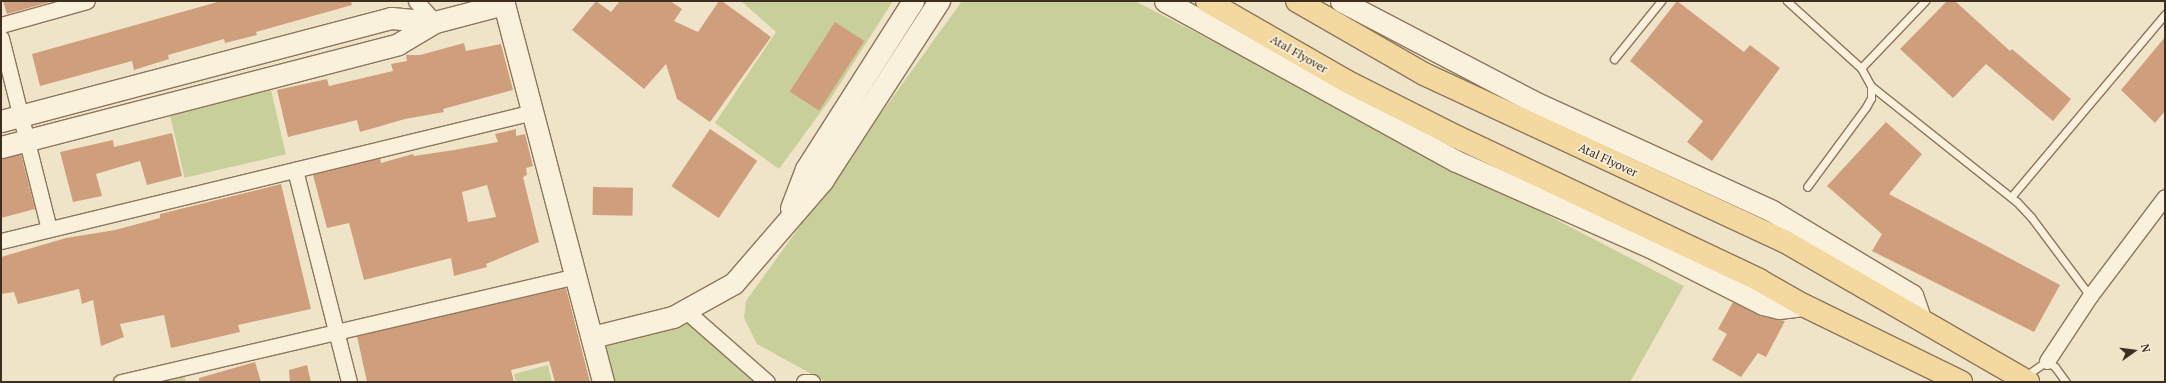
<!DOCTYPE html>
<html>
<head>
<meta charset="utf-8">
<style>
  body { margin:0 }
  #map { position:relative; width:2166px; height:383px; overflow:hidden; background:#f0e4c8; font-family:"PT Serif",serif }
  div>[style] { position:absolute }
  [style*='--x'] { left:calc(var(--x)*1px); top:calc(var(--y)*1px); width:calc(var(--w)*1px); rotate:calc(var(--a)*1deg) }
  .green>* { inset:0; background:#c9cf9b; transform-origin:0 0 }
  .building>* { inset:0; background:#cf9f7d; transform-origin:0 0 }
  .roads { filter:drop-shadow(1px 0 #8d765c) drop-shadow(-1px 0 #8d765c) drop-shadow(0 1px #8d765c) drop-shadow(0 -1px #8d765c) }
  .lane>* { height:7px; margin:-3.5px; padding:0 3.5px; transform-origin:3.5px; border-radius:3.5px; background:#faf1dc }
  .street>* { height:15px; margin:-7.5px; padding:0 7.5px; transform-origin:7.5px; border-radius:7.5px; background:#faf1dc }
  .secondary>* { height:21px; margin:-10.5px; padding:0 10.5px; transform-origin:10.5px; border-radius:10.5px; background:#faf1dc }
  .primary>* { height:22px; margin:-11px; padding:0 11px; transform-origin:11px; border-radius:11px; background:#f3d9a0 }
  span { translate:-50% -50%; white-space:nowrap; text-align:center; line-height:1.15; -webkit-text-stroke:3.5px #f7eed8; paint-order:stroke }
  .street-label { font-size:12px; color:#3d2e20 }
  .frame { position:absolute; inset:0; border:2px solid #3d2e20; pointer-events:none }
  .north { position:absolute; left:2114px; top:331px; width:40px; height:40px; -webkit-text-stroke:3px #f7eed8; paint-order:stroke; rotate:76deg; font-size:11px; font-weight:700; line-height:16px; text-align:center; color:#3d2e20 }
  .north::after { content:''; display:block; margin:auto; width:14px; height:18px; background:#3d2e20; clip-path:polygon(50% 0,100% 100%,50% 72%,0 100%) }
</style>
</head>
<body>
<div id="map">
  <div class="green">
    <i style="clip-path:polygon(741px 1px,893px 1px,831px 98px,779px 169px,715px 123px,776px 32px)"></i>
    <i style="clip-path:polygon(962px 1px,1135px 1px,1684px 286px,1630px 382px,826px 382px,757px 344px,744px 318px,746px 301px)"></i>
    <i style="left:271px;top:90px;width:66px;height:104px;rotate:77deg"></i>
    <i style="clip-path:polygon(690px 323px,755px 382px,614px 382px,603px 345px)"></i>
    <i style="clip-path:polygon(548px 365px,552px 382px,516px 382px,514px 374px)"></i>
    <i style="clip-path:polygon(184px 375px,186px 382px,157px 382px)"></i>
  </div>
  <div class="building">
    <i style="clip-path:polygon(3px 1px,54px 1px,7px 14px)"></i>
    <i style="clip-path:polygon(221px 1px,351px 1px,352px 5px,256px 32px,257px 35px,225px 43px,224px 39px,168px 55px,169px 59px,134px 70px,132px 61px,40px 86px,32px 54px)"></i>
    <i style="clip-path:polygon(596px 1px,611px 12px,620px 1px,670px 1px,682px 9px,674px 21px,698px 32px,719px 1px,722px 1px,771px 37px,710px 122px,677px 99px,666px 64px,644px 89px,572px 30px)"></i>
    <i style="clip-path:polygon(1677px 1px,1744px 52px,1750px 45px,1780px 68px,1712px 161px,1687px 142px,1703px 121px,1630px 61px)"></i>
    <i style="clip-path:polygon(1947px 1px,1955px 1px,2010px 51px,2012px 49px,2071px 99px,2053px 121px,1986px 64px,1953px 98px,1900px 49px)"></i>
    <i style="left:835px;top:22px;width:35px;height:83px;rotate:33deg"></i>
    <i style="clip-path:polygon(2165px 37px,2165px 111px,2155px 123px,2121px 90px)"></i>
    <i style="clip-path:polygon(464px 43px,466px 51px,501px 44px,513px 90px,443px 109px,444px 112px,405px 119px,360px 132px,357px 120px,288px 137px,277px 90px,327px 79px,329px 86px,393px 71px,391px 64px,407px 61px,406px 55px,420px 55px)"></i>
    <i style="clip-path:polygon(1886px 122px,1922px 154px,1889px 194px,2060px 285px,2034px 332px,1872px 251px,1882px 234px,1827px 186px)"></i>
    <i style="clip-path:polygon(evenodd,516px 129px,516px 136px,525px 134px,533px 166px,526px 168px,527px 175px,523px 177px,539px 242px,486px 264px,487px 267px,454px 276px,451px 258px,364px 280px,349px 223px,327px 228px,313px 175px,380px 158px,381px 163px,413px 154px,414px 156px,454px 150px,498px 142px,495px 134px,516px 129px,487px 185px,496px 217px,468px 222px,462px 192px,487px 185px)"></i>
    <i style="left:710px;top:129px;width:57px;height:69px;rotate:34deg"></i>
    <i style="clip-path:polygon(172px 133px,182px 176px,147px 185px,140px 161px,96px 174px,102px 196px,73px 202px,60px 152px,113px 140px,114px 147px)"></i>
    <i style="clip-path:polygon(21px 154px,35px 209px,1px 218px,1px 159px)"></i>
    <i style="clip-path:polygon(281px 184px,311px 309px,238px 325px,240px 332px,171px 348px,164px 315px,120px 324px,124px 337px,101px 346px,93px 300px,82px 304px,79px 289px,18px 304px,14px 292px,1px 294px,1px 257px,66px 238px,115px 230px,160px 218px,160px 214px)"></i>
    <i style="left:593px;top:187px;width:40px;height:28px;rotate:1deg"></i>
    <i style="clip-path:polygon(566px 288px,590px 382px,555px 382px,549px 361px,511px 370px,514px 382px,367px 382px,357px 336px)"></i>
    <i style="clip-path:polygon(1733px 302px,1760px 316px,1785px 321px,1766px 357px,1758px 353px,1741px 377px,1712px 360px,1727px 334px,1718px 329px)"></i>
    <i style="clip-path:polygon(255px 362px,261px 382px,199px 382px,199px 378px)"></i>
    <i style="clip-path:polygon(307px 365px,311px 382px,290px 382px,289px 370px)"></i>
  </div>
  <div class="roads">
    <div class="lane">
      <i style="--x:1787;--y:1;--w:100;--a:42.2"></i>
      <i style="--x:1861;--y:68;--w:21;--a:61"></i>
      <i style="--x:1871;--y:86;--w:12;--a:90"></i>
      <i style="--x:1871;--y:98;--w:10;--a:119"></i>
      <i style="--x:1866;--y:107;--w:99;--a:126.4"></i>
      <i style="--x:1614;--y:59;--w:75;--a:-51"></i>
      <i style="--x:1861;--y:68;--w:93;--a:-46.3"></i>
      <i style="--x:1871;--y:86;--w:186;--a:38.5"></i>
      <i style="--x:2017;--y:202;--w:21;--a:47"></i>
      <i style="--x:2031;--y:217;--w:99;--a:53.2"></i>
      <i style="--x:2011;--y:197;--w:239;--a:-49.9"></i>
      <i style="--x:2024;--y:377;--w:28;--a:-35"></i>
      <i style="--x:2047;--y:361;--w:10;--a:37"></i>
      <i style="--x:2055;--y:367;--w:19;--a:54"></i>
    </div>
    <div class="street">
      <i style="--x:416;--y:1;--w:28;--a:48"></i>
      <i style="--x:1;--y:25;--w:89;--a:-15.6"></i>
      <i style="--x:1;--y:38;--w:197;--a:75.9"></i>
      <i style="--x:295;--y:170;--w:219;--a:75.7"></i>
      <i style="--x:1;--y:241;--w:547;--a:-13.63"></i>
      <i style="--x:685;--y:310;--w:109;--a:41.3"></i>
      <i style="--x:2047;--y:361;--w:78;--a:-56.5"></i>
      <i style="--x:2090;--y:296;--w:124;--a:-52.9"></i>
      <i style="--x:121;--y:382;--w:468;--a:-13.1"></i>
      <i style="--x:804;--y:382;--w:8;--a:0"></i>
    </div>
    <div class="secondary">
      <i style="--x:1165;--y:1;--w:332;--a:28.8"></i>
      <i style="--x:1456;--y:161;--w:214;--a:23.9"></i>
      <i style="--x:1652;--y:248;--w:124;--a:26.8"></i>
      <i style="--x:1763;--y:304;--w:16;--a:14"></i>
      <i style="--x:1779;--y:308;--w:24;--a:-7"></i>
      <i style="--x:1341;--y:1;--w:216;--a:27.6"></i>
      <i style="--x:1532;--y:101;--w:264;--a:24.6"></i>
      <i style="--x:1772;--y:211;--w:163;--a:31"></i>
      <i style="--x:1912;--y:295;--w:24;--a:71"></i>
      <i style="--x:1;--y:121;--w:403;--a:-14.8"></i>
      <i style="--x:391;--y:18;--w:44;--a:5.2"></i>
      <i style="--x:1;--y:147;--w:410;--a:-14.5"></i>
      <i style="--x:398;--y:44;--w:43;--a:-30.7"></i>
      <i style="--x:435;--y:22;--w:71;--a:-14.6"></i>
      <i style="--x:504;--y:4;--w:391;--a:75.3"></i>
      <i style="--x:791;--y:208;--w:42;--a:-69"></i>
      <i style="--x:806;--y:169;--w:199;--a:-57.5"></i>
      <i style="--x:592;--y:337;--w:83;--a:-13.9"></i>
      <i style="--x:673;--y:317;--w:70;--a:-29.1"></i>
      <i style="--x:734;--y:283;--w:135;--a:-49.2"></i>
      <i style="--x:822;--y:181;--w:215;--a:-57"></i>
    </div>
    <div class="primary">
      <i style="--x:1207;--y:1;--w:160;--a:29.9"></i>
      <i style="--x:1346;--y:81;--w:124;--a:26.8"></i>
      <i style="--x:1457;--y:137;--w:334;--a:25.3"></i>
      <i style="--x:1759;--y:280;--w:51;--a:29.6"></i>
      <i style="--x:1803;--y:305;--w:176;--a:26"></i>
      <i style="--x:1297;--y:1;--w:146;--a:29.9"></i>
      <i style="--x:1424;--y:74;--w:397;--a:24.9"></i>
      <i style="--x:1784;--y:241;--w:282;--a:30"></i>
    </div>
  </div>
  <div class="street-label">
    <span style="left:1299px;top:54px;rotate:30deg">Atal Flyover</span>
    <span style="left:1608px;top:160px;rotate:25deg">Atal Flyover</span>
  </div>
  <div class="frame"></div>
  <div class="north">N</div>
</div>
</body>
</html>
